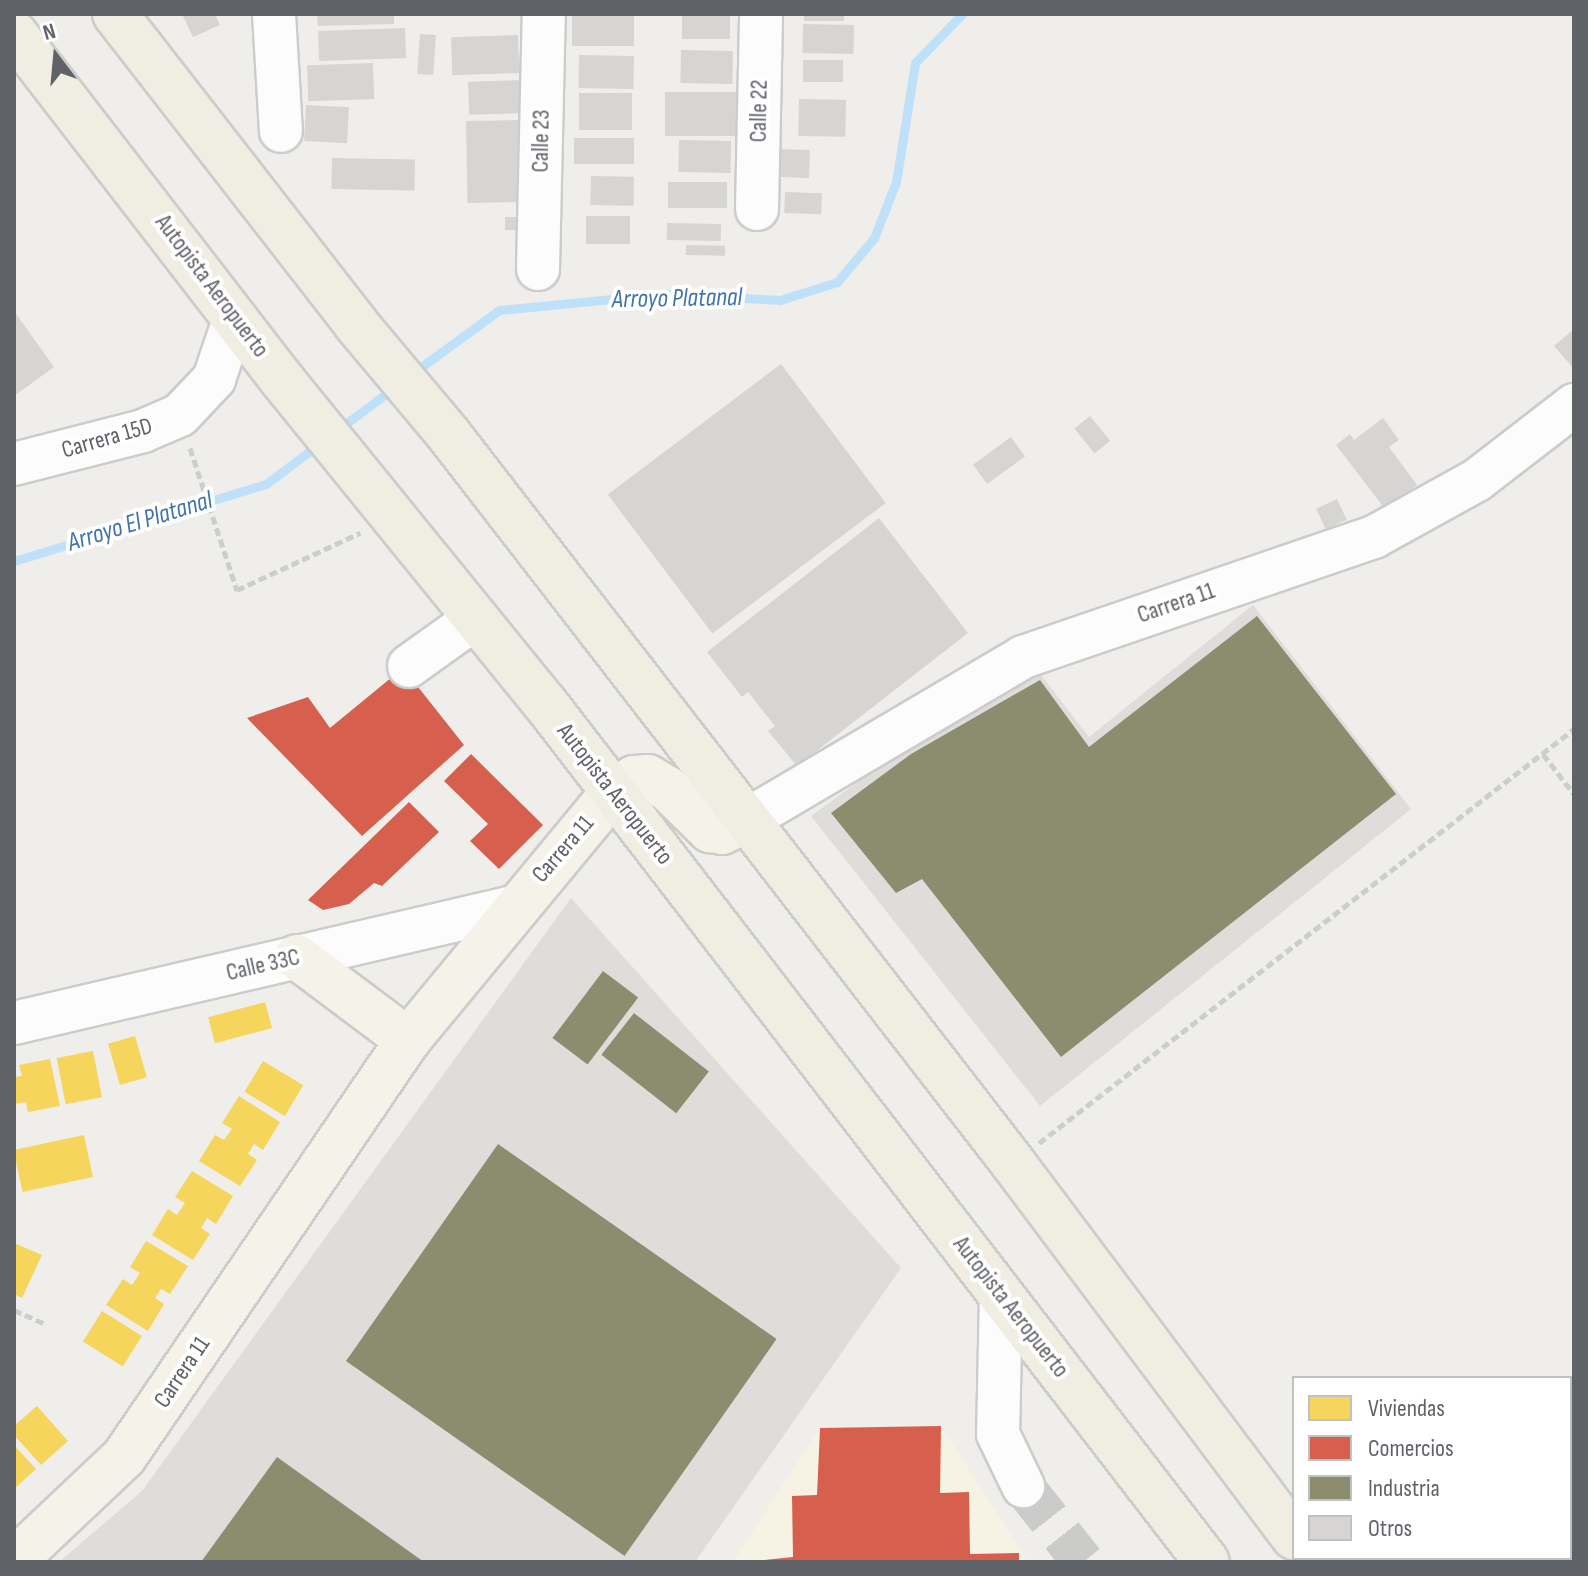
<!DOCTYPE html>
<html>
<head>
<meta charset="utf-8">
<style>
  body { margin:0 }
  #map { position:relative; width:1588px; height:1576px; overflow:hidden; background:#efeeea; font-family:"Sofia Sans Condensed",sans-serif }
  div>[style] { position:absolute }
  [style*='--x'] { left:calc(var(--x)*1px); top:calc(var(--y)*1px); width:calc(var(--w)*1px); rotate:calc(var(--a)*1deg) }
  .commercial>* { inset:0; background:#f7f3e4 }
  .industrial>* { inset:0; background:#dfddda }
  .homes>* { inset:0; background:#f6d55c; transform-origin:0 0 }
  .shops>* { inset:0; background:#d6604d }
  .industry>* { inset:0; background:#8c8c6e; transform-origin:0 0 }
  .stream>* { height:9px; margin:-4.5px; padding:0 4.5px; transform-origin:4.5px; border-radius:4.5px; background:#bfe0f9 }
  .building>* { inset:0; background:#d6d5d3; transform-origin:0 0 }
  .minor-tunnel>* { height:42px; margin-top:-21px; transform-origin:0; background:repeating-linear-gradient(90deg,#cbcbca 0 42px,transparent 0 63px) }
  .path>* { height:5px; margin-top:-2.5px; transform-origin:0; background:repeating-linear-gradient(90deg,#cacfcc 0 8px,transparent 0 12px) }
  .roads { filter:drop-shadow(2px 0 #cbcccc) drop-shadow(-2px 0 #cbcccc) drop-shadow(0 2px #cbcccc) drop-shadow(0 -2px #cbcccc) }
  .minor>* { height:42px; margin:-21px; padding:0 21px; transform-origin:21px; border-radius:21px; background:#fdfcfc }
  .major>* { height:44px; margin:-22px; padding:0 22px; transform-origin:22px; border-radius:22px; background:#f4f2e9 }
  .highway>* { height:44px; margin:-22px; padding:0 22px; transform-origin:22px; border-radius:22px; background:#f0ede3 }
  span { translate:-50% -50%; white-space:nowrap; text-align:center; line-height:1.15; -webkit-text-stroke:8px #fff; paint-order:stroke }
  .street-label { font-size:24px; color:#5f6368 }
  .water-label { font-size:26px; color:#4174aa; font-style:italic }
  .frame { position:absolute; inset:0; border:16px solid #5f6368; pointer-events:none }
  .legend { position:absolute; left:1292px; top:1376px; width:280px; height:184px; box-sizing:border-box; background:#fff; border:2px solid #bfc1c3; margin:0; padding:10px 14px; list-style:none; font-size:24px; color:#5f6368 }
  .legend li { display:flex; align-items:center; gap:16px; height:40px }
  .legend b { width:40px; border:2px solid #bfc1c3 }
  .north { position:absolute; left:16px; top:16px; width:80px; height:80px; -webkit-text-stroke:6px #fff; paint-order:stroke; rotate:344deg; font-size:22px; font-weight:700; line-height:32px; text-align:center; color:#5f6368 }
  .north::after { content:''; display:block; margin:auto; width:28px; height:36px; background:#5f6368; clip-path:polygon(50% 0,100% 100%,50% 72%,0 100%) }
</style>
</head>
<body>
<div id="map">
  <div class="commercial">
    <i style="clip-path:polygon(941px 1426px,1028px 1562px,733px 1562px,820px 1428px)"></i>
  </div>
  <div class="industrial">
    <i style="clip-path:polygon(1253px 605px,1411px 809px,1040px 1106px,811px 816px,904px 748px,1038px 671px,1089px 737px)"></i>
    <i style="clip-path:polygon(571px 898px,901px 1268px,695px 1562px,59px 1562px,142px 1491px)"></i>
  </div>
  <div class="homes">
    <i style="left:265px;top:1002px;width:27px;height:59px;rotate:75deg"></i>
    <i style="left:135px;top:1036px;width:43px;height:28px;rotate:74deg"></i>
    <i style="left:93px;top:1051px;width:47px;height:37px;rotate:79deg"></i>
    <i style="clip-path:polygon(50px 1059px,60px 1106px,28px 1112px,26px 1102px,14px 1104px,14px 1077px,22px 1076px,19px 1065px)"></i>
    <i style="left:263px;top:1061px;width:47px;height:36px;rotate:31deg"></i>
    <i style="clip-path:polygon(239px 1096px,280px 1122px,263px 1150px,254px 1144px,248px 1154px,257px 1160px,240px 1186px,199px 1161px,215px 1135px,224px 1140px,232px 1129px,222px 1123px)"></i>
    <i style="left:84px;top:1135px;width:43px;height:72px;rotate:78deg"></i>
    <i style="clip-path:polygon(192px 1171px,233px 1196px,216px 1224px,207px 1218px,201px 1228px,210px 1234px,193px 1260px,152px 1235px,168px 1209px,177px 1215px,185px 1203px,175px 1197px)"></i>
    <i style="clip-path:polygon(146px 1241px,188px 1266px,170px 1294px,161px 1289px,155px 1298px,164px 1304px,148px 1331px,106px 1305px,123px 1279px,132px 1285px,140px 1273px,130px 1267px)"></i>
    <i style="clip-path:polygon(14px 1243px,42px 1255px,22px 1298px,14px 1294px)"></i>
    <i style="left:102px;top:1311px;width:47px;height:36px;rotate:32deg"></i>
    <i style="clip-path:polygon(37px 1406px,68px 1441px,41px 1465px,14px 1435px,14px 1426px)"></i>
    <i style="clip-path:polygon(14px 1445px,36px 1469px,14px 1489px)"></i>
  </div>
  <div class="shops">
    <i style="clip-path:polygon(403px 668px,464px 745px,362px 836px,247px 718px,308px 697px,330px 728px)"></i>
    <i style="clip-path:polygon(471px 754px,543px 825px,499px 869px,470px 841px,488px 824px,444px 781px)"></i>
    <i style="clip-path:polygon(409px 802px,439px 832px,382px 886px,374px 883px,349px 904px,323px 910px,308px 900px)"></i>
    <i style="clip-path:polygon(941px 1426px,940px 1493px,969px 1492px,970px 1554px,1019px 1553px,1019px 1562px,745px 1562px,793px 1557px,792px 1496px,817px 1495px,820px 1428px)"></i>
  </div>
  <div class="industry">
    <i style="clip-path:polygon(1257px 616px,1396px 794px,1061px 1057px,922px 879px,896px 893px,831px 813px,911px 754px,1040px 680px,1089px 747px)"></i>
    <i style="left:603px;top:971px;width:44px;height:84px;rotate:37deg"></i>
    <i style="left:634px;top:1013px;width:95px;height:53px;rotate:38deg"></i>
    <i style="left:498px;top:1144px;width:340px;height:265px;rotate:35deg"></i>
    <i style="clip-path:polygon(277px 1457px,424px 1562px,201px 1562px)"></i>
  </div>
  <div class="stream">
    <i style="--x:413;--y:373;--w:107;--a:-36.2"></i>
    <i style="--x:499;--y:310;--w:165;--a:-5.6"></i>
    <i style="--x:663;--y:294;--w:117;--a:2.9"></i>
    <i style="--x:780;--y:300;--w:60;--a:-17.5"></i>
    <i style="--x:837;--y:282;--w:57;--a:-49.9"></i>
    <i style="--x:874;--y:238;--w:60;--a:-68.6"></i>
    <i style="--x:896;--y:182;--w:121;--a:-80.9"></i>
    <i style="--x:915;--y:63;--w:68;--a:-46.2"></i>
    <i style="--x:336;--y:431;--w:74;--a:-36.7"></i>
    <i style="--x:14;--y:561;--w:264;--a:-17"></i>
    <i style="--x:266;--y:484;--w:65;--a:-36.9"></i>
  </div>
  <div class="building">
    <i style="clip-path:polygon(182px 14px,215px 14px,220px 25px,193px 37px)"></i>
    <i style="clip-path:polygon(317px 14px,394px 14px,394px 24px,318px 26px)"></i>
    <i style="left:572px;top:14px;width:62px;height:32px"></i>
    <i style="left:682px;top:14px;width:48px;height:25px"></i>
    <i style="left:804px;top:14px;width:40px;height:7px"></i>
    <i style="left:803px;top:24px;width:51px;height:29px;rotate:1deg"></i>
    <i style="left:405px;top:28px;width:30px;height:87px;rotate:88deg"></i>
    <i style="left:420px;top:34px;width:16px;height:40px;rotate:4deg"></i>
    <i style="left:518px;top:35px;width:38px;height:67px;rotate:88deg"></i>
    <i style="left:681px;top:50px;width:52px;height:33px;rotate:1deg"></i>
    <i style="left:579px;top:55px;width:55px;height:33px;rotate:1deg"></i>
    <i style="left:803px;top:60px;width:40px;height:22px"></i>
    <i style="left:373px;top:63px;width:36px;height:66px;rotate:88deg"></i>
    <i style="left:521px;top:80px;width:33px;height:53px;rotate:88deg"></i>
    <i style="left:665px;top:92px;width:71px;height:44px"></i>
    <i style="left:579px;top:93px;width:53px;height:37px"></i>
    <i style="left:799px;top:99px;width:47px;height:37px;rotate:1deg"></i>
    <i style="left:306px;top:105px;width:43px;height:36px;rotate:3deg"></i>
    <i style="left:519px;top:120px;width:82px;height:53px;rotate:89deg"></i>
    <i style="left:574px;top:138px;width:60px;height:26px"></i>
    <i style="left:679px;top:140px;width:52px;height:32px;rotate:1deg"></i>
    <i style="left:780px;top:149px;width:30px;height:28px;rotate:2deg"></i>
    <i style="left:332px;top:158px;width:83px;height:31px;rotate:1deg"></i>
    <i style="left:591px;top:176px;width:43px;height:29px;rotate:1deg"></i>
    <i style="left:668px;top:182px;width:59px;height:26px"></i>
    <i style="left:785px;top:192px;width:37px;height:21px;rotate:2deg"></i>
    <i style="left:586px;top:216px;width:44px;height:28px"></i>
    <i style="left:505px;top:217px;width:20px;height:13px"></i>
    <i style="left:667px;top:223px;width:54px;height:17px;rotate:1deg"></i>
    <i style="left:686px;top:245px;width:39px;height:10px;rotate:1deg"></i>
    <i style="clip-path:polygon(14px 311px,54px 367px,14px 396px)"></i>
    <i style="clip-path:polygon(1574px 329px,1574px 369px,1554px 346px)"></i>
    <i style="left:781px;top:364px;width:174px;height:217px;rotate:53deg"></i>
    <i style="left:1090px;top:416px;width:32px;height:20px;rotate:51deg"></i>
    <i style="clip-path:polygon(1383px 418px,1399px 440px,1389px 447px,1417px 485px,1385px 509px,1336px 445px,1350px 434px,1354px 440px)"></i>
    <i style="left:1011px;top:437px;width:24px;height:47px;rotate:54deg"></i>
    <i style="left:1337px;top:499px;width:23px;height:23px;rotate:65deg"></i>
    <i style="clip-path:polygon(879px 518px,968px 633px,797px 766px,768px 731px,775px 726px,748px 692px,742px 697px,707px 652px)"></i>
  </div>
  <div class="minor-tunnel">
    <i style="--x:1023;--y:1486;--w:97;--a:51.7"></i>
  </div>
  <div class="path">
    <i style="--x:190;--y:448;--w:150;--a:71.7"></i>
    <i style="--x:237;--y:590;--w:136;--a:-24.9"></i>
    <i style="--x:1543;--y:754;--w:51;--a:52.2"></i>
    <i style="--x:1039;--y:1143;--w:676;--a:-37.73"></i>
    <i style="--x:14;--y:1310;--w:35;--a:24"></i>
  </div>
  <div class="roads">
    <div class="minor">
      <i style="--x:274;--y:14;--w:117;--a:86.6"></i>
      <i style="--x:757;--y:209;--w:195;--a:-88.8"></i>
      <i style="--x:538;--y:269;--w:255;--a:-88.7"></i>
      <i style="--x:14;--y:464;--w:133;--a:-14.3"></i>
      <i style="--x:143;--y:431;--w:40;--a:-23.4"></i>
      <i style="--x:180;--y:415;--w:50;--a:-46.6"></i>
      <i style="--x:214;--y:379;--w:65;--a:-71.3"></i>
      <i style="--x:409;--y:666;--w:82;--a:-35.6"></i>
      <i style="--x:745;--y:821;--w:323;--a:-30.5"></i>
      <i style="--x:1023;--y:657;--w:371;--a:-18.9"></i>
      <i style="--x:1374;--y:537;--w:118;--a:-29"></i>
      <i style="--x:1477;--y:480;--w:123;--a:-37.7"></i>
      <i style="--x:14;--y:1023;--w:512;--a:-13.09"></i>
      <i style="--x:1001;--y:1294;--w:140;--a:91.2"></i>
      <i style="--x:998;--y:1434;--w:58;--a:64.3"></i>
      <i style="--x:1570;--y:1473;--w:5;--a:-37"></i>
      <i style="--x:1457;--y:1562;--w:6;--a:-39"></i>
    </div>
    <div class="major">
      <i style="--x:297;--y:957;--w:139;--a:36.8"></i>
      <i style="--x:14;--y:1561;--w:151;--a:-43.4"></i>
      <i style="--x:124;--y:1457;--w:505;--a:-55.74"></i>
      <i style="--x:408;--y:1040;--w:320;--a:-50.4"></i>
      <i style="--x:612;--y:793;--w:27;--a:-34"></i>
      <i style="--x:634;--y:778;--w:14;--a:-4"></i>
      <i style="--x:648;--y:777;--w:23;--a:31"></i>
      <i style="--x:668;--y:789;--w:59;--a:44.3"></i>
      <i style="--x:710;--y:830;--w:12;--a:9"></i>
      <i style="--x:722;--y:832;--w:25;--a:-26"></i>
    </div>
    <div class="highway">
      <i style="--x:115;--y:14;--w:393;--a:52.1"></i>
      <i style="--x:356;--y:324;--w:145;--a:50"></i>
      <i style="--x:449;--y:435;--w:921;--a:52.23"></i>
      <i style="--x:1013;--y:1163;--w:468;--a:53.1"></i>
      <i style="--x:14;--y:33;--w:440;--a:52.3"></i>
      <i style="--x:283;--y:381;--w:415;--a:50.9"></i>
      <i style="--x:545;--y:703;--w:1084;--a:52.38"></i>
    </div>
  </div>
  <div class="street-label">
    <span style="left:759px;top:111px;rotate:-89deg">Calle 22</span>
    <span style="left:541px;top:141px;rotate:-89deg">Calle 23</span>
    <span style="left:212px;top:286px;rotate:53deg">Autopista Aeropuerto</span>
    <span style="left:107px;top:438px;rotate:-16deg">Carrera 15D</span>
    <span style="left:1176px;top:603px;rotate:-19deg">Carrera 11</span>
    <span style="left:615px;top:794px;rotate:52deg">Autopista Aeropuerto</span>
    <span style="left:563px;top:849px;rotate:-49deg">Carrera 11</span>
    <span style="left:263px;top:965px;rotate:-13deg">Calle 33C</span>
    <span style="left:1011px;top:1307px;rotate:52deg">Autopista Aeropuerto</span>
    <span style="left:182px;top:1372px;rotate:-56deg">Carrera 11</span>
  </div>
  <div class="water-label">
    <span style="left:677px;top:299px;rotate:-1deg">Arroyo Platanal</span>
    <span style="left:140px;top:522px;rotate:-17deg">Arroyo El Platanal</span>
  </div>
  <div class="frame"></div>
  <ul class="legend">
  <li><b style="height:22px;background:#f6d55c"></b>Viviendas</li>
  <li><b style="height:22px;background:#d6604d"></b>Comercios</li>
  <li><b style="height:22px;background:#8c8c6e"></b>Industria</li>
  <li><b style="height:22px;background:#d6d5d3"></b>Otros</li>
  </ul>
  <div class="north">N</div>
</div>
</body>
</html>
